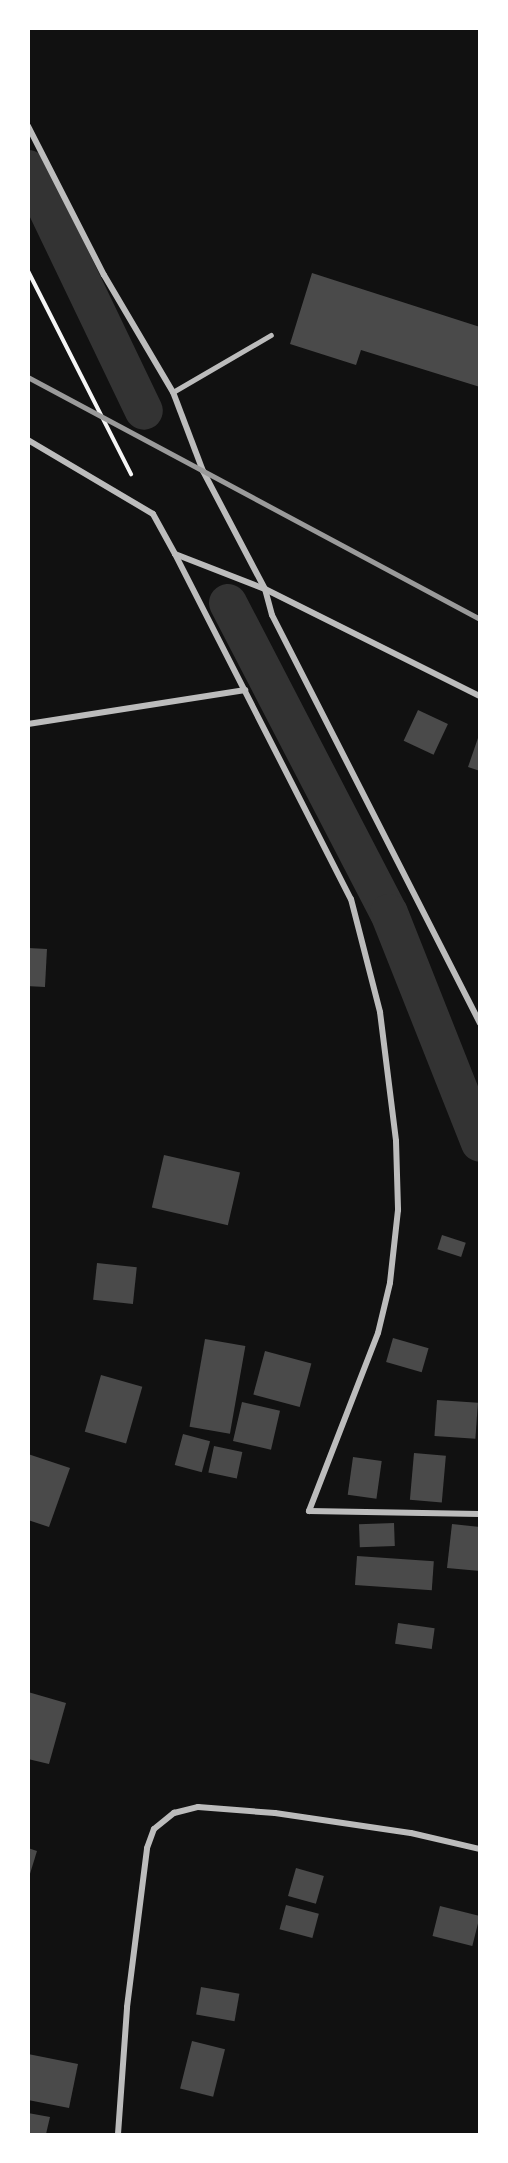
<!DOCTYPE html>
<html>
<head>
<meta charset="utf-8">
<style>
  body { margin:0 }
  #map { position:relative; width:508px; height:2163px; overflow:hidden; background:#111; font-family:"Source Sans 3",sans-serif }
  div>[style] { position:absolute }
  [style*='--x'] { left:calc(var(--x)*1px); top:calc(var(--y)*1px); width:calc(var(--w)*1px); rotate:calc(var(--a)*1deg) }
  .canal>* { height:38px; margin:-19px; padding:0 19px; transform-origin:19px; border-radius:19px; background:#333 }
  .building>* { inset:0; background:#4a4a4a; transform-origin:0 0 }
  .path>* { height:4px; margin:-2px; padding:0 2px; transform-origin:2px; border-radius:2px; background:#f5f5f5 }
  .service>* { height:4.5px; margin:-2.25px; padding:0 2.25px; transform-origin:2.25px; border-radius:2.25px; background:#bcbcbc }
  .minor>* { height:6px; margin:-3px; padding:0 3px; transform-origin:3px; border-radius:3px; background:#bcbcbc }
  .rail>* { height:4.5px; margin:-2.25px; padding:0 2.25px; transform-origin:2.25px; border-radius:2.25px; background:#9a9a9a }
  span { translate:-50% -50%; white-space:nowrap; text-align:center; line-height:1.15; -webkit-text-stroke:6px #fff; paint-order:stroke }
  .frame { position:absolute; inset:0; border:30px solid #fff; pointer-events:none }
</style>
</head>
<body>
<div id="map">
  <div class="canal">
    <i style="--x:28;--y:169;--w:268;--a:64.4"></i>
    <i style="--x:228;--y:603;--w:349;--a:62.6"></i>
    <i style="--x:389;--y:913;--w:247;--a:68.4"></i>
  </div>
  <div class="building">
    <i style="clip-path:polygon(312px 273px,480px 327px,480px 387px,361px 350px,356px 365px,290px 344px)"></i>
    <i style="left:418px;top:710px;width:33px;height:34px;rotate:25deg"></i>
    <i style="clip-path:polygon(479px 735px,480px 736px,480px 771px,468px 767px)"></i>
    <i style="left:28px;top:948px;width:19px;height:38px;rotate:3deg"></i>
    <i style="left:164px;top:1155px;width:78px;height:54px;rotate:13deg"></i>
    <i style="left:442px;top:1235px;width:25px;height:15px;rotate:18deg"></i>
    <i style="left:97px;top:1263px;width:40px;height:37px;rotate:6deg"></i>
    <i style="left:393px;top:1338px;width:37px;height:25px;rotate:16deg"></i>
    <i style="left:205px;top:1339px;width:41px;height:89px;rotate:10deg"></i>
    <i style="left:265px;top:1351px;width:48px;height:45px;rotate:15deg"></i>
    <i style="left:101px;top:1375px;width:43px;height:59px;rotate:16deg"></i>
    <i style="left:437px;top:1400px;width:41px;height:36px;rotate:4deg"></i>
    <i style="left:242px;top:1402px;width:39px;height:40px;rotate:13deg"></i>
    <i style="left:183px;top:1434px;width:28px;height:32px;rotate:15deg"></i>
    <i style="left:214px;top:1446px;width:29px;height:27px;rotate:12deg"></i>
    <i style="left:414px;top:1453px;width:32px;height:47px;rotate:5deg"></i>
    <i style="clip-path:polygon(28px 1454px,70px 1468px,49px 1527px,28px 1520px)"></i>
    <i style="left:353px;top:1457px;width:29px;height:38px;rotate:8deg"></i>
    <i style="left:394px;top:1523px;width:23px;height:35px;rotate:88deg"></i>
    <i style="clip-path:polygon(452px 1524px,480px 1527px,480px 1571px,447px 1568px)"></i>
    <i style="left:357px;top:1556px;width:77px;height:29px;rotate:4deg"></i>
    <i style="left:398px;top:1623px;width:37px;height:21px;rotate:8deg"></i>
    <i style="clip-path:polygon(28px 1692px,66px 1703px,49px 1764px,28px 1759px)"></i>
    <i style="clip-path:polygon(28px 1848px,37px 1851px,29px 1877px,28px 1877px)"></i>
    <i style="left:296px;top:1868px;width:29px;height:29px;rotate:16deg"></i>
    <i style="left:286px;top:1905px;width:34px;height:25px;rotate:15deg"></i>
    <i style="left:440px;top:1906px;width:41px;height:31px;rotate:14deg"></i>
    <i style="left:201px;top:1987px;width:39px;height:28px;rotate:10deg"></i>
    <i style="left:192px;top:2041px;width:34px;height:49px;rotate:14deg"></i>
    <i style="clip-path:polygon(28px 2054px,78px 2064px,69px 2108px,28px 2100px)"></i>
    <i style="clip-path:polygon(28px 2113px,50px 2117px,46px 2134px,28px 2134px)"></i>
  </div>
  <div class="path">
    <i style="--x:28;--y:271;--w:228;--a:63.1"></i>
  </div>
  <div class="service">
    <i style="--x:173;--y:392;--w:113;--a:-30.2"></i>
  </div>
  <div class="minor">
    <i style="--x:28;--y:126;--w:167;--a:63"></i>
    <i style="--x:104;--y:275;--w:136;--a:59.5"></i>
    <i style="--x:173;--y:392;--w:85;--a:69.2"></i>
    <i style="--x:203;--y:471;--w:133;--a:62.3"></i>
    <i style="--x:265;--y:589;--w:27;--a:75"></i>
    <i style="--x:272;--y:615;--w:458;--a:63"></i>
    <i style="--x:28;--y:440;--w:145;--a:30.6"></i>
    <i style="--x:153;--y:514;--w:46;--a:61.2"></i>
    <i style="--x:175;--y:554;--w:97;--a:21.3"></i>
    <i style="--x:265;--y:589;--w:240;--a:26.5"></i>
    <i style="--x:175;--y:554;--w:387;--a:63"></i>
    <i style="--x:351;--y:899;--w:117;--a:75.6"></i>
    <i style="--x:380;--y:1012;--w:130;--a:82.9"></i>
    <i style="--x:396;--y:1141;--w:69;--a:88.3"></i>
    <i style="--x:398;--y:1210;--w:73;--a:96.3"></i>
    <i style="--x:390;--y:1283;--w:51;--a:103.5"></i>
    <i style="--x:378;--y:1333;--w:191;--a:111.2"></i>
    <i style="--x:309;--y:1511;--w:171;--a:1"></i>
    <i style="--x:28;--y:724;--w:220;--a:-8.9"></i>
    <i style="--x:118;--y:2134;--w:127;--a:-85.9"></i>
    <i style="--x:127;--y:2007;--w:160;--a:-82.8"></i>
    <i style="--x:147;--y:1848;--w:20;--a:-70"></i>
    <i style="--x:154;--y:1829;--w:26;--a:-39"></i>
    <i style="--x:174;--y:1813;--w:25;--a:-14"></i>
    <i style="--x:198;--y:1807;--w:77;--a:4.5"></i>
    <i style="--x:275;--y:1813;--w:137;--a:8.4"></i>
    <i style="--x:411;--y:1833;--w:71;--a:13.1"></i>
  </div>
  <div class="rail">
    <i style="--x:28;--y:377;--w:513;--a:28.16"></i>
  </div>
  <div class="frame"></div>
</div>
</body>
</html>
